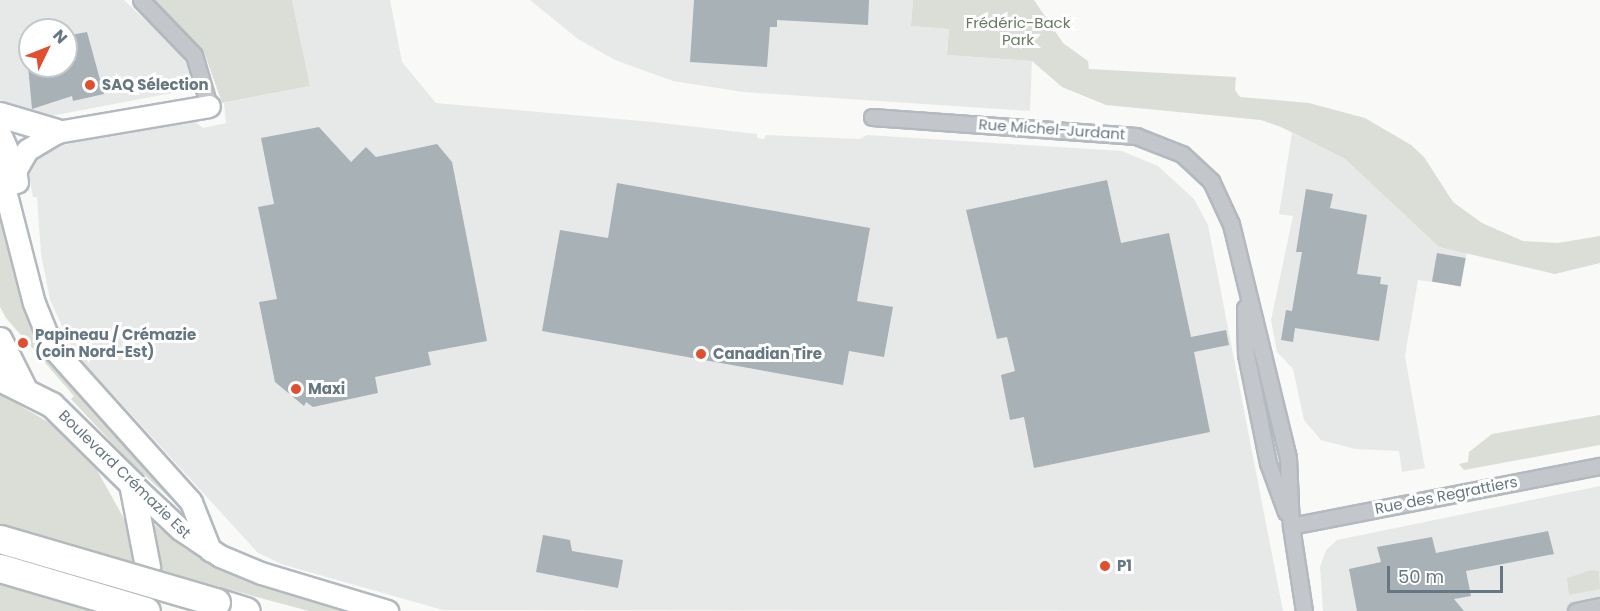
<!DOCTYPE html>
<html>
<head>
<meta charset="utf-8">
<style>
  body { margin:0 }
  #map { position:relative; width:1600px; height:611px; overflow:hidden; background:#f9f9f7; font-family:Poppins,sans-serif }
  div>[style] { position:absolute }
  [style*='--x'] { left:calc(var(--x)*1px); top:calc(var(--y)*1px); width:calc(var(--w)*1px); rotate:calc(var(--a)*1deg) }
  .built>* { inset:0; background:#e7e9e8 }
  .green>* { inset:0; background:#daded6 }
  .building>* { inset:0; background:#a7b1b6; transform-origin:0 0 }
  .roads { filter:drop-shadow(2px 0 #b3b9be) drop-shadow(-2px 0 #b3b9be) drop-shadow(0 2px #b3b9be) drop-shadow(0 -2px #b3b9be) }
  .street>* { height:15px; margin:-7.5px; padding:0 7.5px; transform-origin:7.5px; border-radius:7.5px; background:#c3c7cb }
  .secondary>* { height:21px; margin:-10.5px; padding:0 10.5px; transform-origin:10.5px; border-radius:10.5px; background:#fff }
  .primary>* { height:24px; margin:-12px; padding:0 12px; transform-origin:12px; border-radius:12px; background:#fff }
  .highway>* { height:27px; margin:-13.5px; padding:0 13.5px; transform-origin:13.5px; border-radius:13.5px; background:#fff }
  .bridges { filter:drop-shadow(2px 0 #b4b9bc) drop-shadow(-2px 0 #b4b9bc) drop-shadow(0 2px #b4b9bc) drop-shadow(0 -2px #b4b9bc) }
  .highway-bridge>* { height:27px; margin:-13.5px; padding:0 13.5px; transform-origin:13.5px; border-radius:13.5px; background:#fff }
  .dots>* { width:16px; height:16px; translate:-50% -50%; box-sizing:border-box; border:3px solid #fff; border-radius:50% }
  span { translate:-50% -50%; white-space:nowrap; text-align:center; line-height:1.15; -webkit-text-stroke:6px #fff; paint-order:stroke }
  .park-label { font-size:15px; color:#697a64 }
  .poi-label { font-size:15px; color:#657782; font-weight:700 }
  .left { translate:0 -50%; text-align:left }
  .street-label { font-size:15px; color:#657782 }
  .north { position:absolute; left:18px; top:18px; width:60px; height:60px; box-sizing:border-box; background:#fff; border:2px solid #c1c9cd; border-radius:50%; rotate:47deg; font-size:16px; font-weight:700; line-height:24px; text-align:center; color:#657782 }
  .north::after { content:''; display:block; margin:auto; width:21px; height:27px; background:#e04f30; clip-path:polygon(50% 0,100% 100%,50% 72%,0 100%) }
  .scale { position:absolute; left:1387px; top:566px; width:116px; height:27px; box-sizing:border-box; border:3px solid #657782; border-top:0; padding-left:8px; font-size:18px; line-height:21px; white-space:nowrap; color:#657782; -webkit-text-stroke:4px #fff; paint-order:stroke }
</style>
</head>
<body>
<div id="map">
  <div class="built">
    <i style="clip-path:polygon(evenodd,0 0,124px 0,179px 52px,191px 71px,193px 89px,51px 116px,14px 107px,0 100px,0 0,30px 30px,66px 30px,66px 66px,30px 66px,30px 30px)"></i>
    <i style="clip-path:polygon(292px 0,390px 0,402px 62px,436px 103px,653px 122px,757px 134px,757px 138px,764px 139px,766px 135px,860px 139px,867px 135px,1122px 151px,1158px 166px,1194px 199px,1208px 225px,1283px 611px,443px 610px,284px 565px,258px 553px,74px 352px,50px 300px,41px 254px,37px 197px,33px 197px,27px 166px,29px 159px,44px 149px,86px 140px,193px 120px,203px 128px,226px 123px,224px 103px,310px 86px)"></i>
    <i style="clip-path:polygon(530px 0,913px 0,911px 26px,949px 29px,947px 55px,1032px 61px,1030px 111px,743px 92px,673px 81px,615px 60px,578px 39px)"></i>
    <i style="clip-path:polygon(1292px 133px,1345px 159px,1439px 247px,1467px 253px,1461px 286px,1418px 280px,1405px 356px,1425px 468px,1402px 472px,1399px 451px,1355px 449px,1321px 440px,1304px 420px,1293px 369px,1277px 352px,1271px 320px,1293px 216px,1279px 214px)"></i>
    <i style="clip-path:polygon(1600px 486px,1600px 611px,1323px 611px,1320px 567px,1326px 550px,1337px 540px)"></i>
  </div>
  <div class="green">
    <i style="clip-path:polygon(155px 0,292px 0,310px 86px,222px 103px,204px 52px)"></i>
    <i style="clip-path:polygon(913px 0,1034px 0,1063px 43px,1088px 61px,1089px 69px,1236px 77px,1235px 90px,1240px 97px,1309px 103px,1365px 118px,1411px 145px,1424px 157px,1453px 202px,1482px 223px,1523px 241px,1558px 243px,1600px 236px,1600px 263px,1555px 274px,1439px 247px,1345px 159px,1281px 127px,1261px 120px,1106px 105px,1062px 87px,1032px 61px,947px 55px,949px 29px,911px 26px)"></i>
    <i style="clip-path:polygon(0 189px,21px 296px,39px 342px,61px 373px,185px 508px,183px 510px,129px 461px,71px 399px,74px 396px,6px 318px,0 307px)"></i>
    <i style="clip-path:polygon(0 394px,55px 426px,93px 463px,127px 524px,134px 543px,134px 563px,0 525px)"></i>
    <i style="clip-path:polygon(1600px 415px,1600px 445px,1464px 470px,1459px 464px,1468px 462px,1469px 452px,1492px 434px)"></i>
    <i style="clip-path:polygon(155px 525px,185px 549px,227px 572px,345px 611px,309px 611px,161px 571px,152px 526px)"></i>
    <i style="clip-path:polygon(1592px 570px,1599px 571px,1600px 589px,1569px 595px,1567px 578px)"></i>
    <i style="clip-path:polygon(0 583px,96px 611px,0 611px)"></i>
  </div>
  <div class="building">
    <i style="clip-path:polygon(694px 0,869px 0,868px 25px,777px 20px,777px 27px,770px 27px,767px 67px,690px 62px)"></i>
    <i style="clip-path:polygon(87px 32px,104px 94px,73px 101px,72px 96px,32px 109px,28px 66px,66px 66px,66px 36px)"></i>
    <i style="clip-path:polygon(319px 127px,351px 162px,366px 147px,376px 157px,437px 144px,452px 162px,487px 341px,428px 352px,431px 365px,375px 377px,378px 393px,313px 407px,306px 402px,304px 406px,275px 382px,259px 302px,277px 299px,258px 207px,274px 204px,261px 138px)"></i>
    <i style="clip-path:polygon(1107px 180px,1121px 243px,1169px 233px,1191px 337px,1226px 330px,1229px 345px,1194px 352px,1210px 432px,1034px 468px,1024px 417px,1010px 420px,1001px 375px,1015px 371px,1007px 337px,997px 339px,966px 210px)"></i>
    <i style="clip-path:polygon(617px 183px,870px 228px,857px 301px,893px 307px,884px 357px,849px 351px,843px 385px,542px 331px,560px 230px,608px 238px)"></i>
    <i style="clip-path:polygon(1306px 189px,1333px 194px,1330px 208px,1367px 215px,1357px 274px,1381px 277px,1380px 284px,1388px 285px,1379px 341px,1295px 328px,1293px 342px,1281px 340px,1286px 310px,1292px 311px,1302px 252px,1296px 252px)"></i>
    <i style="left:1437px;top:253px;width:29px;height:29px;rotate:10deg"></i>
    <i style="clip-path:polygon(1548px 531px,1554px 554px,1466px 571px,1471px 596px,1454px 599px,1464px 611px,1357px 611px,1349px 569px,1381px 562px,1377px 547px,1432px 537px,1436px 553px)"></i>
    <i style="clip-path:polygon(543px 535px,570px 540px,572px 551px,623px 560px,618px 588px,536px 572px)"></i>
  </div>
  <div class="roads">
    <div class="street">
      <i style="--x:141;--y:0;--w:76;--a:46.1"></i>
      <i style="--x:194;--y:55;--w:53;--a:73.6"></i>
      <i style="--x:872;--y:117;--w:265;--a:4.1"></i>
      <i style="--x:1136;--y:136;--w:49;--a:21.4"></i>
      <i style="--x:1182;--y:154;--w:40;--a:43"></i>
      <i style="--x:1211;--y:181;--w:47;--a:65.1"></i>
      <i style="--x:1231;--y:224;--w:241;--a:76.3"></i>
      <i style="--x:1288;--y:458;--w:68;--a:87.5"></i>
      <i style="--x:1291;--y:526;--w:86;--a:81.3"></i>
      <i style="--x:1245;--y:308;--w:46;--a:88.8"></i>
      <i style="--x:1246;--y:354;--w:111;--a:78.6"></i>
      <i style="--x:1268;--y:463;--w:52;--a:69.8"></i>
      <i style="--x:1291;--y:526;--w:315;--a:-11"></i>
      <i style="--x:1576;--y:611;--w:25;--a:-12"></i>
    </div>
    <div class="secondary">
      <i style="--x:0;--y:171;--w:136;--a:75.6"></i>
      <i style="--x:34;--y:303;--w:48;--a:67.8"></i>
      <i style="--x:52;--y:347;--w:208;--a:48.1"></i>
      <i style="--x:191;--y:502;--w:52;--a:68.4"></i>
      <i style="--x:17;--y:182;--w:11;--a:-100"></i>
      <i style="--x:15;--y:171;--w:24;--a:-60"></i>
      <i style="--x:27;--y:150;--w:35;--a:-31"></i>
      <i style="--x:57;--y:132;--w:154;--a:-9.7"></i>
      <i style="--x:132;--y:484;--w:66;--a:43.2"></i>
      <i style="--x:180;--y:529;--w:48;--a:34"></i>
      <i style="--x:220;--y:556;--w:44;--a:22.5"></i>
      <i style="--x:261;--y:573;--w:132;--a:16.8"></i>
    </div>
    <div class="primary">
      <i style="--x:0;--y:115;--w:59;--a:16.6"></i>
      <i style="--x:0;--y:137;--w:37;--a:66"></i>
      <i style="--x:0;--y:340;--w:54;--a:63.4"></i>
      <i style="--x:0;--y:379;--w:58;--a:26.6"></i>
      <i style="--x:52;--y:405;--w:112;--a:44.6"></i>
      <i style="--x:132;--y:484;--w:85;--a:79.1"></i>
    </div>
    <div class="highway">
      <i style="--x:216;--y:602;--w:31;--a:17"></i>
    </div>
  </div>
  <div class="bridges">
    <div class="highway-bridge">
      <i style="--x:0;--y:539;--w:225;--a:16.3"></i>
      <i style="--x:0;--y:568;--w:152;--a:16.4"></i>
    </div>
  </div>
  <div class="dots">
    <i style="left:90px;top:85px;background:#e04f30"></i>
    <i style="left:23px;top:343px;background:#e04f30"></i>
    <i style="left:701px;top:354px;background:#e04f30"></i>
    <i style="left:296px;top:389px;background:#e04f30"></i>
    <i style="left:1105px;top:566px;background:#e04f30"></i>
  </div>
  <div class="park-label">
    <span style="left:1018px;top:31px">Frédéric-Back<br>Park</span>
  </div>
  <div class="poi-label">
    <span class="left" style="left:102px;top:85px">SAQ Sélection</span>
    <span class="left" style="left:35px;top:343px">Papineau / Crémazie<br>(coin Nord-Est)</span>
    <span class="left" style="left:713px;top:354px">Canadian Tire</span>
    <span class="left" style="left:308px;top:389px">Maxi</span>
    <span class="left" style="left:1117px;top:566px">P1</span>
  </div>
  <div class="street-label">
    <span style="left:1052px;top:129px;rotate:4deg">Rue Michel-Jurdant</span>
    <span style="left:125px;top:474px;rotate:44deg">Boulevard Crémazie Est</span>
    <span style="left:1446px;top:495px;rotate:-11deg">Rue des Regrattiers</span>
  </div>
  <div class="north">N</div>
  <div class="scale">50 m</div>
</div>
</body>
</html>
